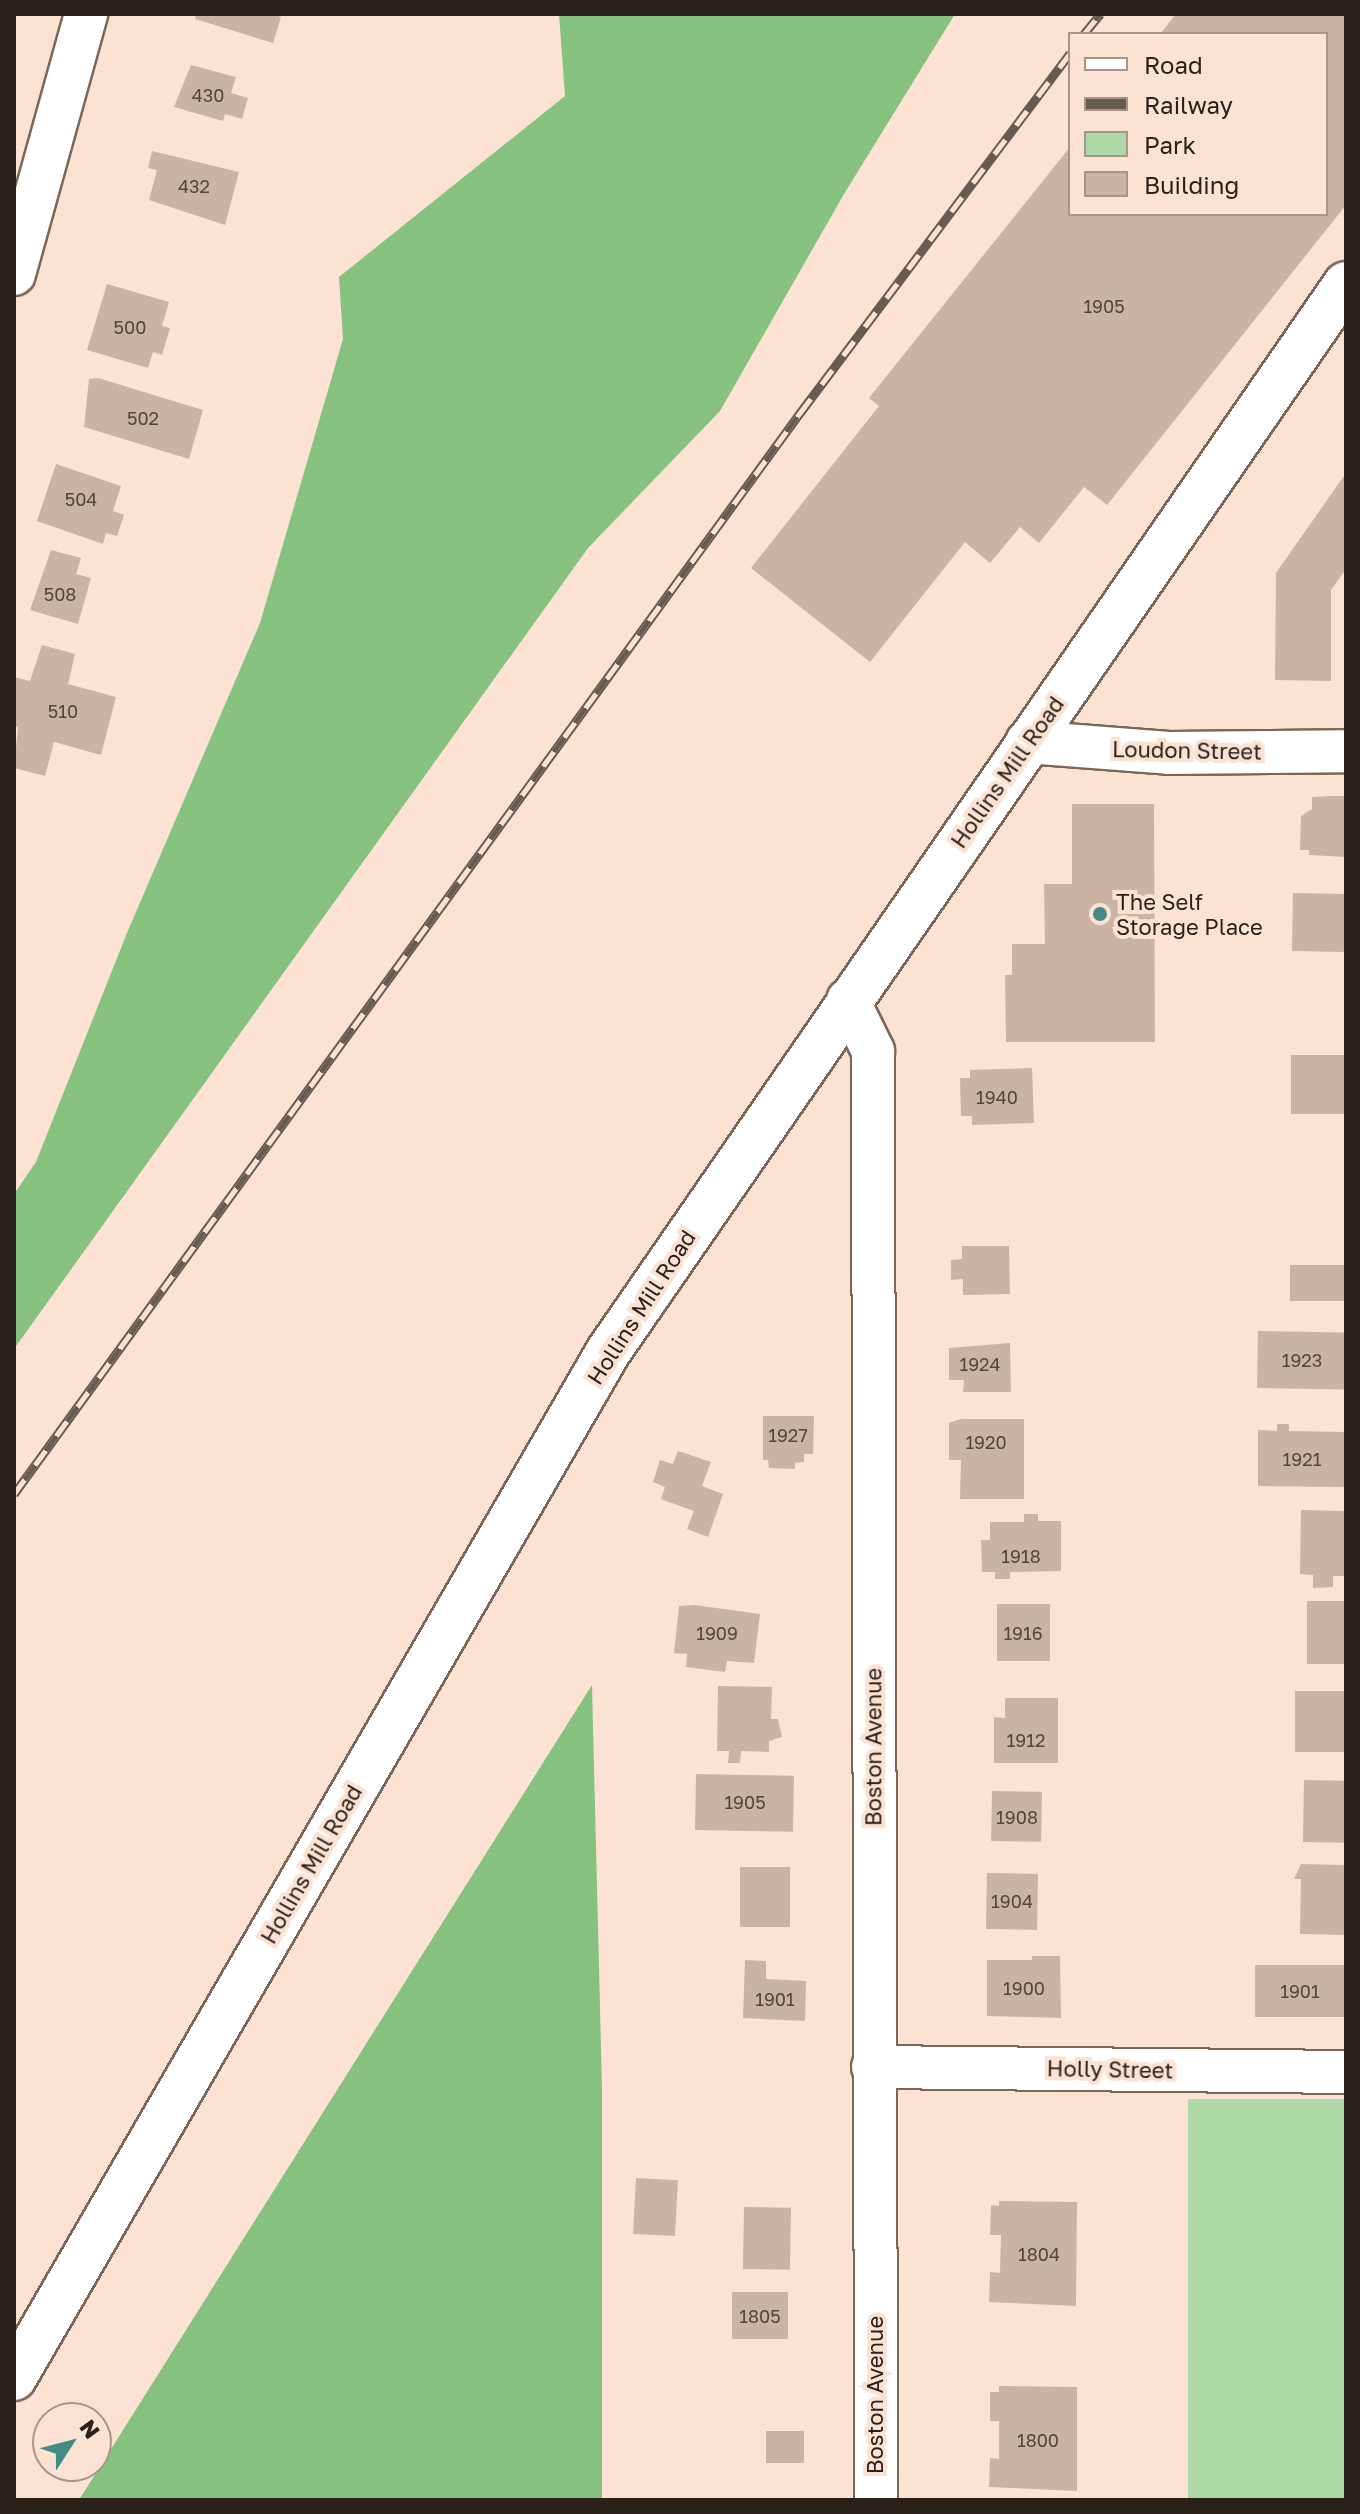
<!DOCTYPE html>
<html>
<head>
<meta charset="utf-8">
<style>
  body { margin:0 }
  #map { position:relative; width:1360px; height:2514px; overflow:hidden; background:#fbe2d3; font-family:"Golos Text",sans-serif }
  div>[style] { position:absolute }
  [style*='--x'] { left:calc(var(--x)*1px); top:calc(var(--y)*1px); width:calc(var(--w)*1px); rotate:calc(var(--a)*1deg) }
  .green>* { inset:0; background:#add9a8; transform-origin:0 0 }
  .forest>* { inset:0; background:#87c180 }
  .building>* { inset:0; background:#cbb3a4; transform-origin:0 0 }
  .roads { filter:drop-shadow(2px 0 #7b6659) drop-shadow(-2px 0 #7b6659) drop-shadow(0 2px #7b6659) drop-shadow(0 -2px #7b6659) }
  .minor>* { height:42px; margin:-21px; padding:0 21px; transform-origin:21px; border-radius:21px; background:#fff }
  .tertiary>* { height:44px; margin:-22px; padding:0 22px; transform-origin:22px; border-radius:22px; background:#fff }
  .rail>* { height:9px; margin-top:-4.5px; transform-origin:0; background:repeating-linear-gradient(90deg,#fbe2d3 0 18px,#685b52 0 36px); box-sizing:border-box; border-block:2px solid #685b52 }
  .dots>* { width:22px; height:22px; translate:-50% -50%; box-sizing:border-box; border:4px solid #fbe2d3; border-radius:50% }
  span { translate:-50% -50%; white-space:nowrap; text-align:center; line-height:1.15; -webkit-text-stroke:8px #fbe2d3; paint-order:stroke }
  .number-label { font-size:18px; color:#52463d }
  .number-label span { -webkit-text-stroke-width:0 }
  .street-label { font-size:22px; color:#2a211b }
  .poi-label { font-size:22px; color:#2a211b }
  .left { translate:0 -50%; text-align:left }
  .frame { position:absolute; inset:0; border:16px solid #2a211b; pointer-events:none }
  .legend { position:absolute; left:1068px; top:32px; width:260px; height:184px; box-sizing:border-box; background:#fbe2d3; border:2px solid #a79589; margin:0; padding:10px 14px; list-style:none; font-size:24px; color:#2a211b }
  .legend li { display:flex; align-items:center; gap:16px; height:40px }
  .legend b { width:40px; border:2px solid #a79589 }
  .north { position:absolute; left:32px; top:2402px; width:80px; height:80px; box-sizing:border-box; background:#fbe2d3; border:2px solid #a79589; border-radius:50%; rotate:54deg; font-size:22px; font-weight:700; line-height:32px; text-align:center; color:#2a211b }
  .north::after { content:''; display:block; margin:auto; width:28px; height:36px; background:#448b85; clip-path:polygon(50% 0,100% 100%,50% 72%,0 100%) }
</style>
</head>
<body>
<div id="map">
  <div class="green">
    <i style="left:1188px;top:2099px;width:158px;height:401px"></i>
  </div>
  <div class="forest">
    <i style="clip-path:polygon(559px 14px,955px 14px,844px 194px,720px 411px,588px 548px,14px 1349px,14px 1194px,36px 1162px,127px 933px,260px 623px,343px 339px,339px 277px,565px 96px)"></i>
    <i style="clip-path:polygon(592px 1685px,602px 2088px,602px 2500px,79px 2500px)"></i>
  </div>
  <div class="building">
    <i style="clip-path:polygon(196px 14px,272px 14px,281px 17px,273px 43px,195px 19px)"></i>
    <i style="clip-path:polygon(1176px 14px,1346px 14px,1346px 205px,1107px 505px,1084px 487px,1039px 543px,1020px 527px,990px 563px,965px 542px,870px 662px,751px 568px,879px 406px,869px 398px,1070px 147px,1070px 214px,1326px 214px,1326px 34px,1160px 34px)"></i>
    <i style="clip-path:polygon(191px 65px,236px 77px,231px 93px,248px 98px,242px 119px,225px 114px,223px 121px,174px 107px)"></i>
    <i style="clip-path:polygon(152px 151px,239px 172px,225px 225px,149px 200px,157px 170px,148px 168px)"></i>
    <i style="clip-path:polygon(107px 284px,169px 302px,162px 326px,170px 328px,162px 355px,153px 352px,148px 368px,87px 350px)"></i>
    <i style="clip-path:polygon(98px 378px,203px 410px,189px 459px,84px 427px,89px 379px)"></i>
    <i style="clip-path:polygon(56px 464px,121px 486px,113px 511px,124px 515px,117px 536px,106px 533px,103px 544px,37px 521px)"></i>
    <i style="clip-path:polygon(1346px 473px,1346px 569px,1331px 590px,1331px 681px,1275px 680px,1276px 573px)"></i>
    <i style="clip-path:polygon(51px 550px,81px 558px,76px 574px,91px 578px,78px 624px,30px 610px)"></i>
    <i style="clip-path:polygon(42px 645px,75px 654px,68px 684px,116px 697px,101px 755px,54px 742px,45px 776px,14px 768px,18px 727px,14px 726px,14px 677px,30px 681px)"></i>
    <i style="clip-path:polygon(1332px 796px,1346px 796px,1346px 857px,1309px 855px,1309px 850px,1300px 850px,1301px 816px,1312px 809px,1312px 797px)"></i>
    <i style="clip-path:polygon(1072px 804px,1154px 804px,1155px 1042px,1006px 1042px,1005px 975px,1012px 975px,1012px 944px,1045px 944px,1044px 884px,1072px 884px)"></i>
    <i style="left:1293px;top:893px;width:53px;height:58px;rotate:1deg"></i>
    <i style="left:1291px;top:1055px;width:55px;height:59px"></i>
    <i style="clip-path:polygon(1032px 1068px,1034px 1123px,972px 1125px,972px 1116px,961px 1116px,960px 1078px,970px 1078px,970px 1070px)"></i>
    <i style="clip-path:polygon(962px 1246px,1009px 1246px,1010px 1294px,963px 1295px,963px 1279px,951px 1280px,951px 1260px,962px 1259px)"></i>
    <i style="left:1290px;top:1265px;width:56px;height:36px"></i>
    <i style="left:1258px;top:1331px;width:88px;height:57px;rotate:1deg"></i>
    <i style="clip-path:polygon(1010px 1343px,1011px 1392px,963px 1392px,964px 1380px,949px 1380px,949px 1348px)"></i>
    <i style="clip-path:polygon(763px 1416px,814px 1416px,813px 1454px,804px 1454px,804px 1462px,795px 1463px,795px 1469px,769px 1468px,768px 1460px,763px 1460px)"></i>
    <i style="clip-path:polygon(961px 1419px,1024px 1419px,1024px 1499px,960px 1499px,961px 1460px,949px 1460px,949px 1423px)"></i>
    <i style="clip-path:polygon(1277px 1424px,1289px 1424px,1289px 1431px,1346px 1432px,1346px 1487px,1258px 1486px,1258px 1430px,1277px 1431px)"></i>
    <i style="clip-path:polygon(678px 1451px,711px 1462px,702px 1486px,723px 1494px,708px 1537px,687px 1529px,694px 1511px,661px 1499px,665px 1487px,653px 1482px,660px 1460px,673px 1464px)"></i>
    <i style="clip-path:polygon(1301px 1510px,1346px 1511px,1346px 1576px,1333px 1576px,1333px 1587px,1313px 1588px,1313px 1575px,1300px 1574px)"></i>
    <i style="clip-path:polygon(1024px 1514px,1038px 1514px,1038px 1521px,1061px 1521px,1061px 1571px,1010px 1572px,1010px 1579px,995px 1579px,995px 1572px,982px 1572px,981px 1540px,990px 1540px,990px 1522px,1024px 1522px)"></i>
    <i style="left:1307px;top:1601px;width:39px;height:63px"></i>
    <i style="left:997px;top:1604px;width:53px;height:57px"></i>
    <i style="clip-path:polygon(695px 1605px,760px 1614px,754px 1663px,727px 1661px,725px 1672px,686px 1667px,687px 1654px,674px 1653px,679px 1606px)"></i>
    <i style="clip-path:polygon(718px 1686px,772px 1687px,771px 1719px,778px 1719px,782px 1737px,769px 1741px,769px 1752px,741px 1751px,740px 1763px,728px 1763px,729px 1751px,717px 1751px)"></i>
    <i style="left:1295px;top:1691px;width:51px;height:61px"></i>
    <i style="clip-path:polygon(1005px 1698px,1058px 1698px,1058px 1763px,994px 1763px,994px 1717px,1005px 1718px)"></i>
    <i style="left:696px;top:1774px;width:98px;height:56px;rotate:1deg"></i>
    <i style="left:1304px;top:1780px;width:42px;height:62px;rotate:1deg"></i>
    <i style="left:992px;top:1791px;width:50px;height:50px;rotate:1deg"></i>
    <i style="clip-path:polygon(1301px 1864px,1346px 1865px,1346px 1935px,1300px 1934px,1301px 1879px,1294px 1879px)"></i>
    <i style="left:740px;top:1867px;width:50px;height:60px"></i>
    <i style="left:987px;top:1873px;width:51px;height:56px;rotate:1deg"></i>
    <i style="clip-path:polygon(1032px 1956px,1060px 1956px,1061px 2018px,987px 2016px,987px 1960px,1032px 1960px)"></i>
    <i style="clip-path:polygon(745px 1960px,766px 1961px,766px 1979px,806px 1981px,805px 2021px,743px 2018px)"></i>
    <i style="left:1255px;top:1965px;width:91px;height:52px"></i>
    <i style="left:636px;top:2178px;width:42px;height:56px;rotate:3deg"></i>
    <i style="clip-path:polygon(999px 2201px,1077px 2202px,1076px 2306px,989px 2302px,990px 2272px,1000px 2273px,1001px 2235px,990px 2235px,991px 2205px,999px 2206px)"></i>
    <i style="left:744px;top:2207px;width:47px;height:62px;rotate:1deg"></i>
    <i style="left:732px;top:2292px;width:56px;height:47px"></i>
    <i style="clip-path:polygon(999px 2386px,1077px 2387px,1077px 2491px,989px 2487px,990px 2458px,999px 2459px,999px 2421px,990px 2421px,990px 2392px,999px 2392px)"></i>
    <i style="left:804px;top:2431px;width:32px;height:38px;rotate:90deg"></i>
  </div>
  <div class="roads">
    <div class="minor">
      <i style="--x:14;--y:274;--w:270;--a:-74.5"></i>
      <i style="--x:1027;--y:742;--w:142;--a:4.4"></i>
      <i style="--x:1169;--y:753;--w:177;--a:-0.6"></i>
      <i style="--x:848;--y:1000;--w:57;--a:63.9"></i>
      <i style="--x:873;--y:1051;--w:1449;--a:89.88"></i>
      <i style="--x:873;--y:2067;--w:473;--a:0.6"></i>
    </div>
    <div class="tertiary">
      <i style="--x:14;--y:2378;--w:1186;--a:-59.93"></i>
      <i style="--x:608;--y:1352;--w:1298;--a:-55.36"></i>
    </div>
  </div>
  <div class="rail">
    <i style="--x:1084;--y:34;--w:26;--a:-51"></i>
    <i style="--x:14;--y:1494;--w:1337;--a:-53.98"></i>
    <i style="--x:800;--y:413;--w:450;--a:-53.1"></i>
  </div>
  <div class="dots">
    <i style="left:1100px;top:914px;background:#448b85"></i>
  </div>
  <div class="number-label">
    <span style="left:208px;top:95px">430</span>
    <span style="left:194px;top:186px">432</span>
    <span style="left:1104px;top:306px">1905</span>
    <span style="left:130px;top:327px">500</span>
    <span style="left:143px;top:418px">502</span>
    <span style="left:81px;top:499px">504</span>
    <span style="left:60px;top:594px">508</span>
    <span style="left:63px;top:711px">510</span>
    <span style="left:997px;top:1097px">1940</span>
    <span style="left:1302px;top:1360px">1923</span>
    <span style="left:980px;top:1364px">1924</span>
    <span style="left:788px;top:1435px">1927</span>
    <span style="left:986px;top:1442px">1920</span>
    <span style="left:1302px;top:1459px">1921</span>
    <span style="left:1021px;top:1556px">1918</span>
    <span style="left:717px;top:1633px">1909</span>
    <span style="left:1023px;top:1633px">1916</span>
    <span style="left:1026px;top:1740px">1912</span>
    <span style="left:745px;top:1802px">1905</span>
    <span style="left:1017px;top:1817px">1908</span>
    <span style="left:1012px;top:1901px">1904</span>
    <span style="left:1024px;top:1988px">1900</span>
    <span style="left:1300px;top:1991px">1901</span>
    <span style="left:775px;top:1999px">1901</span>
    <span style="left:1039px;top:2254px">1804</span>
    <span style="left:760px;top:2316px">1805</span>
    <span style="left:1038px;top:2440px">1800</span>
  </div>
  <div class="street-label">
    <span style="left:1187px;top:750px;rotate:1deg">Loudon Street</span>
    <span style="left:1007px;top:772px;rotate:-55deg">Hollins Mill Road</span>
    <span style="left:641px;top:1307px;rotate:-57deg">Hollins Mill Road</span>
    <span style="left:873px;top:1747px;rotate:-90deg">Boston Avenue</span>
    <span style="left:311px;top:1864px;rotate:-60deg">Hollins Mill Road</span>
    <span style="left:1110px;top:2069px;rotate:1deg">Holly Street</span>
    <span style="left:875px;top:2395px;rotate:-90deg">Boston Avenue</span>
  </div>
  <div class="poi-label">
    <span class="left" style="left:1116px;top:914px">The Self<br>Storage Place</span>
  </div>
  <div class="frame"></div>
  <ul class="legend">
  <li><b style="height:10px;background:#fff"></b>Road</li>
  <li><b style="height:10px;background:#685b52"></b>Railway</li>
  <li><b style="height:22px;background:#add9a8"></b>Park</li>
  <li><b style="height:22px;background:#cbb3a4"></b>Building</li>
  </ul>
  <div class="north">N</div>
</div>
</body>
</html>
